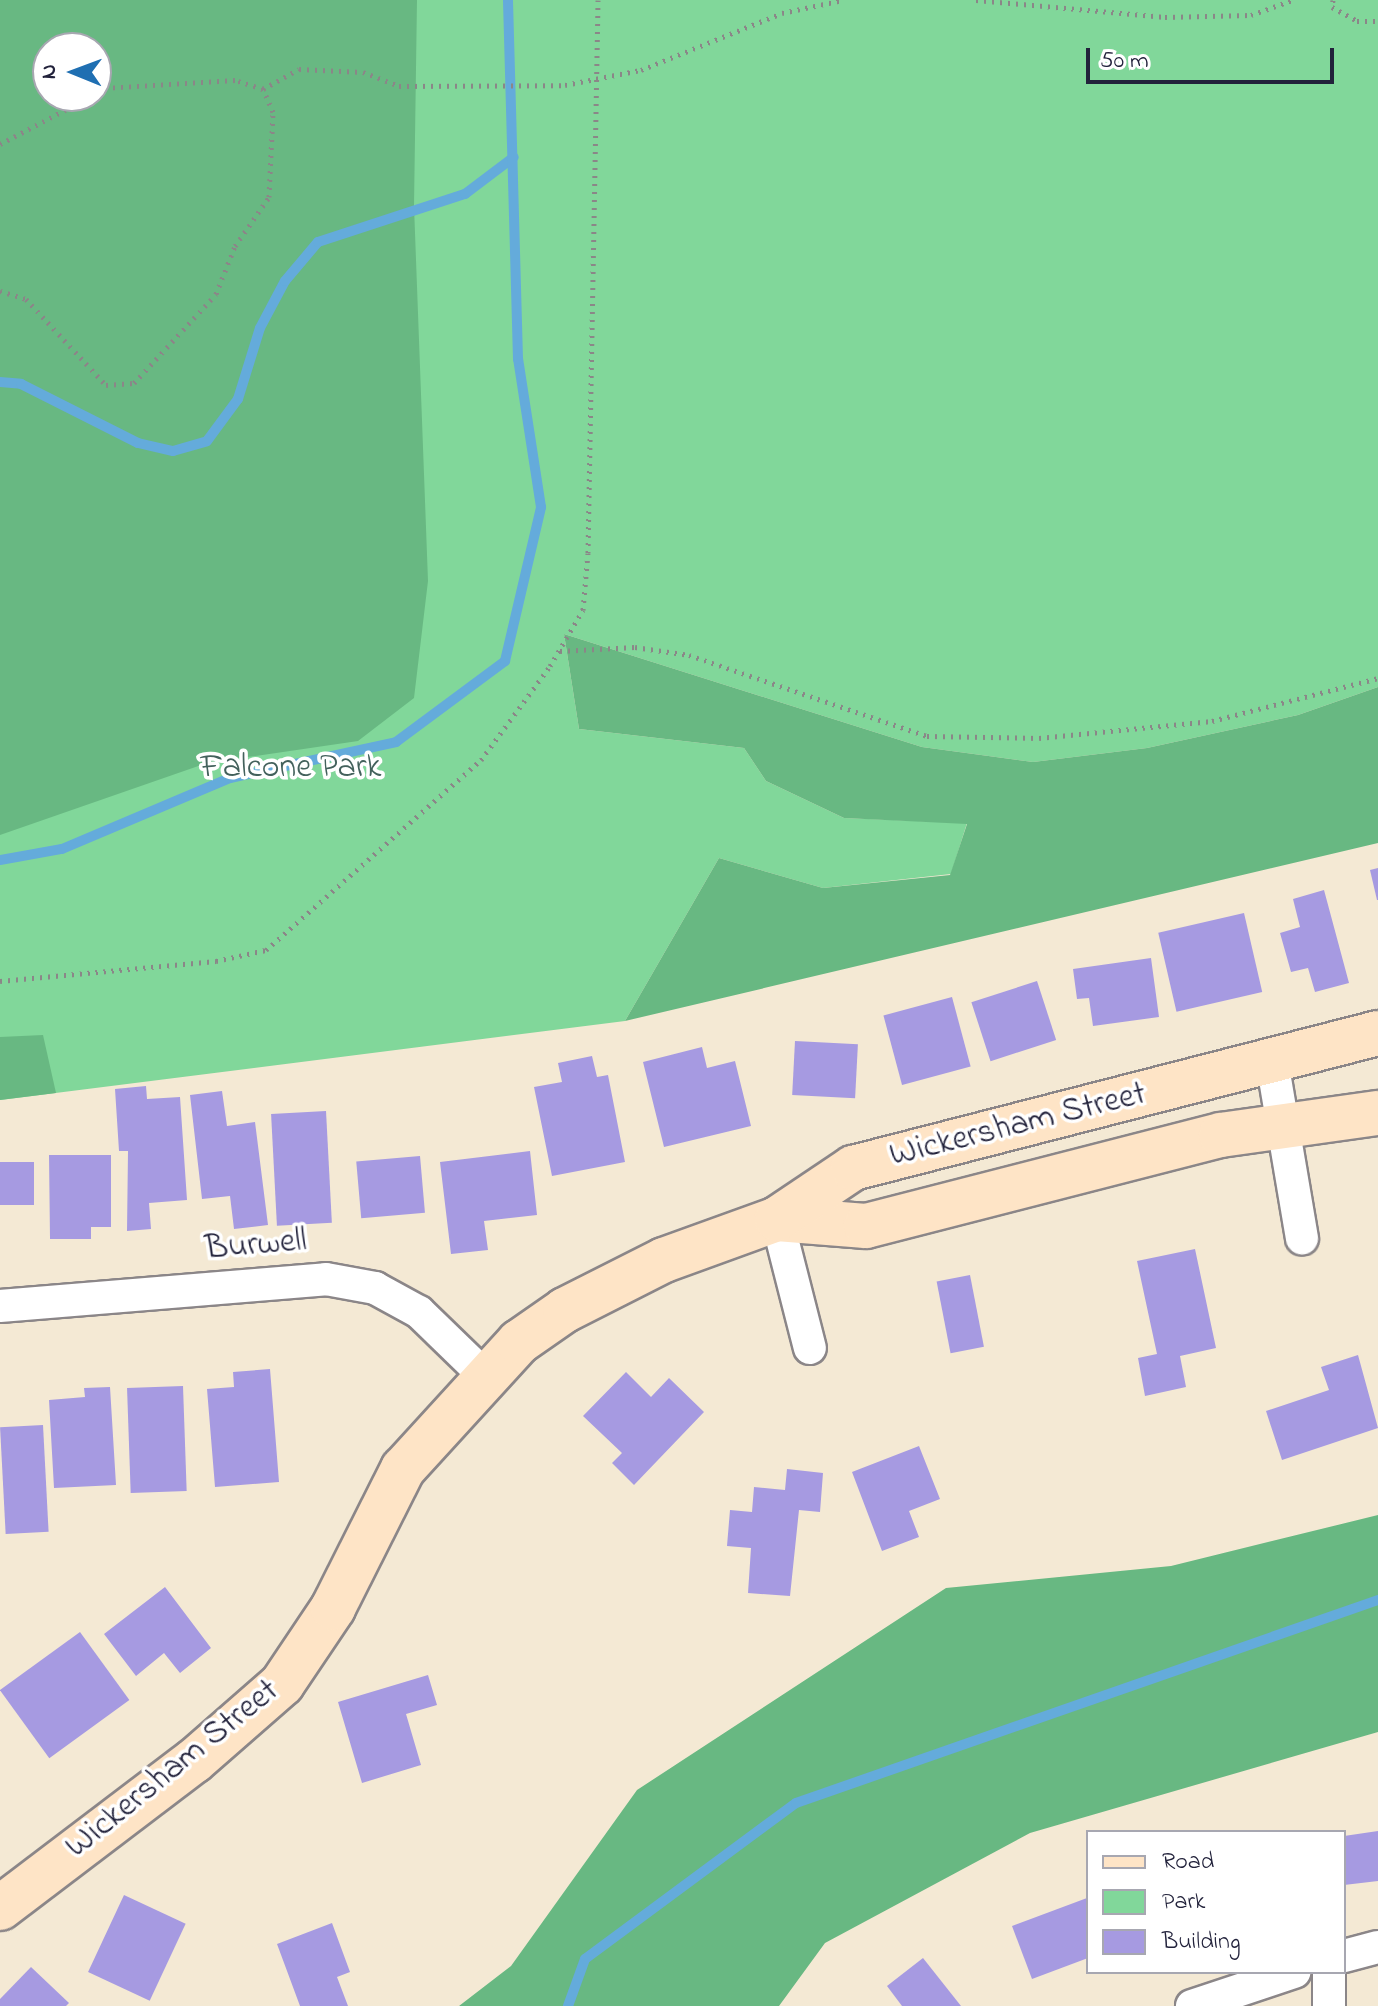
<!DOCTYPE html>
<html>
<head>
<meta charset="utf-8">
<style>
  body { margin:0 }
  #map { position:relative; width:1378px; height:2006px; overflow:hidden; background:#f4e9d4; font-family:"Indie Flower",sans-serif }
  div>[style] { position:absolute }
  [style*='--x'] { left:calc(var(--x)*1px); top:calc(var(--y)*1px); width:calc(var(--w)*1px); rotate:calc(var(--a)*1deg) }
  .green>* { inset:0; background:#81d79a }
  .forest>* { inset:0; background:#68b882 }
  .stream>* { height:10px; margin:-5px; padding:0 5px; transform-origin:5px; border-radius:5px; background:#64abdb }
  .building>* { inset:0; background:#a69ae1; transform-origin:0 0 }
  .path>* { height:5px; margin-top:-2.5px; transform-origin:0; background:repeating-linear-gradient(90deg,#8b8688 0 2px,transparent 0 8px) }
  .roads { filter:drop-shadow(2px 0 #8b8688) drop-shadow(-2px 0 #8b8688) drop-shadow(0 2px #8b8688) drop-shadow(0 -2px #8b8688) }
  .street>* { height:32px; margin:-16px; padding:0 16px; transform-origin:16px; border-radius:16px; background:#fff }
  .secondary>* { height:44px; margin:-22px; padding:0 22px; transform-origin:22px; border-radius:22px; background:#fee4c6 }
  span { translate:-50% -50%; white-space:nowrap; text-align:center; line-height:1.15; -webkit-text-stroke:7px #fff; paint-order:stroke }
  .park-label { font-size:34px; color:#43615c }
  .street-label { font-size:34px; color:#22223b }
  .legend { position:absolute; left:1086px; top:1830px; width:260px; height:144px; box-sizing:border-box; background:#fff; border:2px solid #a7a7b1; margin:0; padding:10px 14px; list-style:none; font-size:24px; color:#22223b }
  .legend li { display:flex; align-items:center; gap:16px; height:40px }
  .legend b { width:40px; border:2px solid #a7a7b1 }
  .north { position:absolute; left:32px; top:32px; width:80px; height:80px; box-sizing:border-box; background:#fff; border:2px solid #a7a7b1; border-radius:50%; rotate:271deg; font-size:22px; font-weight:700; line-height:32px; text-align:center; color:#22223b }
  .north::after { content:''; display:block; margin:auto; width:28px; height:36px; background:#1f6fb2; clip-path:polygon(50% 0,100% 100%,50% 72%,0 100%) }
  .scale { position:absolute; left:1086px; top:48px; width:248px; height:36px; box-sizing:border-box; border:4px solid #22223b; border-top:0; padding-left:10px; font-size:24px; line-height:28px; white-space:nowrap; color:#22223b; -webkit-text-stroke:6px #fff; paint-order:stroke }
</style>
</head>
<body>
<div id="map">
  <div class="green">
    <i style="clip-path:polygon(evenodd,0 0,1378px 0,1378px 687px,1298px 715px,1147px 748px,1033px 762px,922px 747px,564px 634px,579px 729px,744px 748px,766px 781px,844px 818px,967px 823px,951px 874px,823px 888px,719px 858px,625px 1021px,0 1100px,0 0,48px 48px,96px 48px,96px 96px,48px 96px,48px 48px)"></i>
  </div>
  <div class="forest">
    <i style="clip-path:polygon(evenodd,0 0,417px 0,414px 206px,428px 581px,414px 698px,358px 741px,207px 763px,0 835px,0 0,96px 48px,96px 96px,48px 96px,48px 48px,96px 48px)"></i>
    <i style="clip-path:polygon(564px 634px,922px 747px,1033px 762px,1147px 748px,1298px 715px,1378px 687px,1378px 843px,625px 1021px,719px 858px,823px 888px,950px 875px,967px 824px,844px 818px,766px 781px,744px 748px,579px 729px)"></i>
    <i style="clip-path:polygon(43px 1035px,56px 1093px,0 1100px,0 1037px)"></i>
    <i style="clip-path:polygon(1378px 1515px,1378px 1732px,1030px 1833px,825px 1943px,779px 2006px,459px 2006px,511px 1966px,637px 1790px,946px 1588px,1171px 1566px)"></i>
  </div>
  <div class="stream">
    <i style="--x:0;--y:382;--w:21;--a:5"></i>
    <i style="--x:21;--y:384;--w:131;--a:26.8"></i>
    <i style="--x:138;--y:443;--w:36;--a:13"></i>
    <i style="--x:173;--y:451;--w:35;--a:-16"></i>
    <i style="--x:207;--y:441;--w:52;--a:-53.6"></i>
    <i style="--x:238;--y:399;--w:74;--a:-72.8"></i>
    <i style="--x:260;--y:328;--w:53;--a:-62"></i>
    <i style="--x:285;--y:281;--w:51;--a:-49.8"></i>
    <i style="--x:318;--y:242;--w:155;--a:-18.1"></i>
    <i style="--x:465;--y:194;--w:61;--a:-37.1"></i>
    <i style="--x:0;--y:860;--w:63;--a:-10.1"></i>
    <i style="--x:62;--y:849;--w:182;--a:-22.9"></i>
    <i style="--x:230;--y:778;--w:170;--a:-12.2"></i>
    <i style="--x:396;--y:742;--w:136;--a:-36.6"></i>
    <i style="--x:505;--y:661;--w:158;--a:-76.8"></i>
    <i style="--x:541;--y:507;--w:150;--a:-98.8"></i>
    <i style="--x:518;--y:359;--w:359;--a:-91.6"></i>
    <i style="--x:568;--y:2006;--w:50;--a:-70.1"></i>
    <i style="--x:585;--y:1959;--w:262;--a:-36.5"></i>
    <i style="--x:796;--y:1803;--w:616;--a:-19.23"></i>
  </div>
  <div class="building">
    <i style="clip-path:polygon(1378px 868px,1378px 900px,1377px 900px,1370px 870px)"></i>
    <i style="clip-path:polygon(1324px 890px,1349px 983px,1315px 992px,1308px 968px,1291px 972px,1280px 933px,1300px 927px,1293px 899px)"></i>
    <i style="left:1244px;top:913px;width:81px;height:88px;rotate:77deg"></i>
    <i style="clip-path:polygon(1151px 958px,1159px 1017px,1093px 1026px,1089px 998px,1077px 999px,1073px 969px)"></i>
    <i style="left:1037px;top:981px;width:62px;height:69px;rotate:72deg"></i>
    <i style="left:952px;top:997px;width:72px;height:71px;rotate:75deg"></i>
    <i style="left:795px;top:1041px;width:63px;height:54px;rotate:3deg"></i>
    <i style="clip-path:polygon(702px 1047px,707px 1068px,735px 1061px,751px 1126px,664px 1147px,643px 1062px)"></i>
    <i style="clip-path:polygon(592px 1056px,597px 1077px,608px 1075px,625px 1162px,552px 1176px,534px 1087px,562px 1082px,558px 1063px)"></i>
    <i style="clip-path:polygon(146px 1086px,147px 1099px,180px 1097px,187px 1200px,149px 1203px,151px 1229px,127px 1231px,128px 1151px,119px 1151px,115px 1089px)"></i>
    <i style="clip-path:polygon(222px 1091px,227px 1126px,255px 1122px,268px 1225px,234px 1229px,230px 1196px,202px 1199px,190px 1095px)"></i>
    <i style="left:326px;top:1111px;width:112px;height:55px;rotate:87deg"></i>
    <i style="clip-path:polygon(530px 1151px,537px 1215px,484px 1221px,488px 1250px,451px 1254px,440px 1162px)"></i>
    <i style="clip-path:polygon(49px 1155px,111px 1155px,111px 1227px,91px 1227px,91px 1239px,50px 1239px)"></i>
    <i style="left:420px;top:1156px;width:57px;height:64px;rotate:85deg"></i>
    <i style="left:34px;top:1162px;width:43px;height:34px;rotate:90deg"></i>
    <i style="clip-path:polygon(1195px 1249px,1216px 1348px,1180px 1356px,1186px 1387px,1145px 1396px,1138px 1358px,1157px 1354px,1137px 1261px)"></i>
    <i style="left:970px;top:1275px;width:73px;height:34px;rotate:79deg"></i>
    <i style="clip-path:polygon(1358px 1355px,1378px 1428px,1282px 1460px,1266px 1411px,1329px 1390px,1321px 1367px)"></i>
    <i style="clip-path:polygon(270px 1369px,279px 1482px,215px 1487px,207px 1389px,234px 1387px,233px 1372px)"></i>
    <i style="clip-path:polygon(626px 1372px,651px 1397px,669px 1378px,704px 1412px,634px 1485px,612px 1463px,622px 1453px,583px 1416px)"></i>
    <i style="left:183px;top:1386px;width:105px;height:56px;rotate:88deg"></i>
    <i style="clip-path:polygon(110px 1387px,116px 1485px,54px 1488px,49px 1400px,85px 1397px,84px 1388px)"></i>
    <i style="left:43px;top:1425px;width:107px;height:43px;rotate:87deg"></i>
    <i style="clip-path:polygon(919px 1446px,940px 1499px,909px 1511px,919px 1537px,882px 1551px,852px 1472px)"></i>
    <i style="clip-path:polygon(787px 1469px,823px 1473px,820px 1512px,799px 1510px,790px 1596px,748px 1593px,751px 1548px,727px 1546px,730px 1510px,752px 1512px,754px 1487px,785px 1490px)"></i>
    <i style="clip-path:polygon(165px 1587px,211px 1648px,180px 1673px,164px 1653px,136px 1676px,104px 1634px)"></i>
    <i style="left:80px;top:1632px;width:84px;height:99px;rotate:54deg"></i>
    <i style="clip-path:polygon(428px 1675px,437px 1705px,406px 1714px,421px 1765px,362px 1783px,338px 1702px)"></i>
    <i style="clip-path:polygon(1378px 1831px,1378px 1881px,1344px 1885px,1344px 1836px)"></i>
    <i style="left:124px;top:1895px;width:68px;height:85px;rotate:25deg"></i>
    <i style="clip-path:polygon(1087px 1898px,1088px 1958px,1032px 1979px,1012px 1926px)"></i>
    <i style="clip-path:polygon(332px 1923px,350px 1972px,337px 1977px,348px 2006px,300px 2006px,277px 1944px)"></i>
    <i style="clip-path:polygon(923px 1958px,961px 2006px,902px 2006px,887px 1986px)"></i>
    <i style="clip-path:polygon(31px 1967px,69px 2003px,66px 2006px,0 2006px,0 1999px)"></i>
  </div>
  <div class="path">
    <i style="--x:976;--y:0;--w:190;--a:5.1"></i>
    <i style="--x:1165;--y:17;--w:86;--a:-1.3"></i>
    <i style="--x:1251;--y:15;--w:45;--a:-19.7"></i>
    <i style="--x:1333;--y:0;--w:7;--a:98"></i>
    <i style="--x:1332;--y:7;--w:29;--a:29"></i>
    <i style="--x:1357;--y:21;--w:21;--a:0"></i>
    <i style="--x:263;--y:89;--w:41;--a:-29.1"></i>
    <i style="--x:299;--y:69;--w:64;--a:2.7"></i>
    <i style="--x:363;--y:72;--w:39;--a:21"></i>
    <i style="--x:399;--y:86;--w:166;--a:-0.3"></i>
    <i style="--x:565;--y:85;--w:77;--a:-11.2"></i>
    <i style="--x:641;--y:70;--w:152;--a:-22"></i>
    <i style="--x:782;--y:13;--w:62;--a:-12"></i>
    <i style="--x:0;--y:144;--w:104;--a:-27.6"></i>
    <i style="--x:0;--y:291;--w:27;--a:17"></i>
    <i style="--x:26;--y:299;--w:117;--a:47.1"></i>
    <i style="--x:106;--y:385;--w:28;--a:-4"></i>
    <i style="--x:134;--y:383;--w:121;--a:-47.3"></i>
    <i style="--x:216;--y:294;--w:52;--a:-68.4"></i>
    <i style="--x:235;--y:246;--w:60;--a:-55.2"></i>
    <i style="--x:269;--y:197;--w:85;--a:-87.3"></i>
    <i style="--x:273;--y:112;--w:25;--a:-113"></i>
    <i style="--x:263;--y:89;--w:29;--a:-162"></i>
    <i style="--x:235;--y:80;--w:129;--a:176.5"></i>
    <i style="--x:106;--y:88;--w:12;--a:149"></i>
    <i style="--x:560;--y:651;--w:75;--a:-3.1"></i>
    <i style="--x:635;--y:647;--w:55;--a:8.4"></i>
    <i style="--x:689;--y:655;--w:251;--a:18.8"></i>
    <i style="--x:927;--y:736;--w:112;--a:1"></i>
    <i style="--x:1039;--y:738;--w:174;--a:-5.6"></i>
    <i style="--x:1212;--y:721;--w:171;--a:-14.5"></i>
    <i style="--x:0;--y:981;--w:217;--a:-5.3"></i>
    <i style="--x:216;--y:961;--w:51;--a:-12.4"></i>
    <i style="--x:266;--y:950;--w:287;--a:-41.5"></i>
    <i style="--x:481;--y:760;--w:117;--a:-53.7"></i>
    <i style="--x:550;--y:666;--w:65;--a:-59.5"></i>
    <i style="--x:583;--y:610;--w:57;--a:-85"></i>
    <i style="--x:588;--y:553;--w:553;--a:-88.96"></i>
  </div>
  <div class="roads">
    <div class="street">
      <i style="--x:1272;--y:1061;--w:180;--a:80.4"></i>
      <i style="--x:777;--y:1219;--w:133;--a:75.7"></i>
      <i style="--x:0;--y:1306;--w:327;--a:-4.7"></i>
      <i style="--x:326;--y:1279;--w:50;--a:10.4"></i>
      <i style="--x:375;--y:1288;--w:50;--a:28.6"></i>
      <i style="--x:419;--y:1312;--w:92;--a:44.1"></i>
      <i style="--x:1344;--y:1956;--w:35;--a:-15"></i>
      <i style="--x:1192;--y:2006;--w:108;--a:-18.4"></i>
      <i style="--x:1329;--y:2006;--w:34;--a:-90"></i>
    </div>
    <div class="secondary">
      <i style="--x:777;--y:1219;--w:89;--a:4.5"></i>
      <i style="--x:866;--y:1226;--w:366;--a:-14.4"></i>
      <i style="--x:1221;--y:1135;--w:159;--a:-8"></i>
      <i style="--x:0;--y:1908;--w:243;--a:-37.2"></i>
      <i style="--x:194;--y:1761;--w:117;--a:-41.2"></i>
      <i style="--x:282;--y:1684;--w:92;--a:-56.1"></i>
      <i style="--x:333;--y:1608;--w:156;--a:-63.3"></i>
      <i style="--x:403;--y:1469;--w:172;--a:-47.6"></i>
      <i style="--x:519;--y:1342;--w:56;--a:-34.8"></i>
      <i style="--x:565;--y:1310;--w:111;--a:-26.8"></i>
      <i style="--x:664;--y:1260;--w:120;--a:-19.9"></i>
      <i style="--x:777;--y:1219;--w:92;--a:-33.9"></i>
      <i style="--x:853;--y:1168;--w:542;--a:-14.42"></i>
    </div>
  </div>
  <div class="park-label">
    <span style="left:291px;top:769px">Falcone Park</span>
  </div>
  <div class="street-label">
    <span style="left:1018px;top:1126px;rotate:-14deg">Wickersham Street</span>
    <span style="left:256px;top:1246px;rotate:-5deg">Burwell</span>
    <span style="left:173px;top:1770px;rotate:-39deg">Wickersham Street</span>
  </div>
  <ul class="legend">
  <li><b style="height:10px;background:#fee4c6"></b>Road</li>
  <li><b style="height:22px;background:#81d79a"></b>Park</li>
  <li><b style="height:22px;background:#a69ae1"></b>Building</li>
  </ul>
  <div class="north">N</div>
  <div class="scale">50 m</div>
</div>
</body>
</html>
